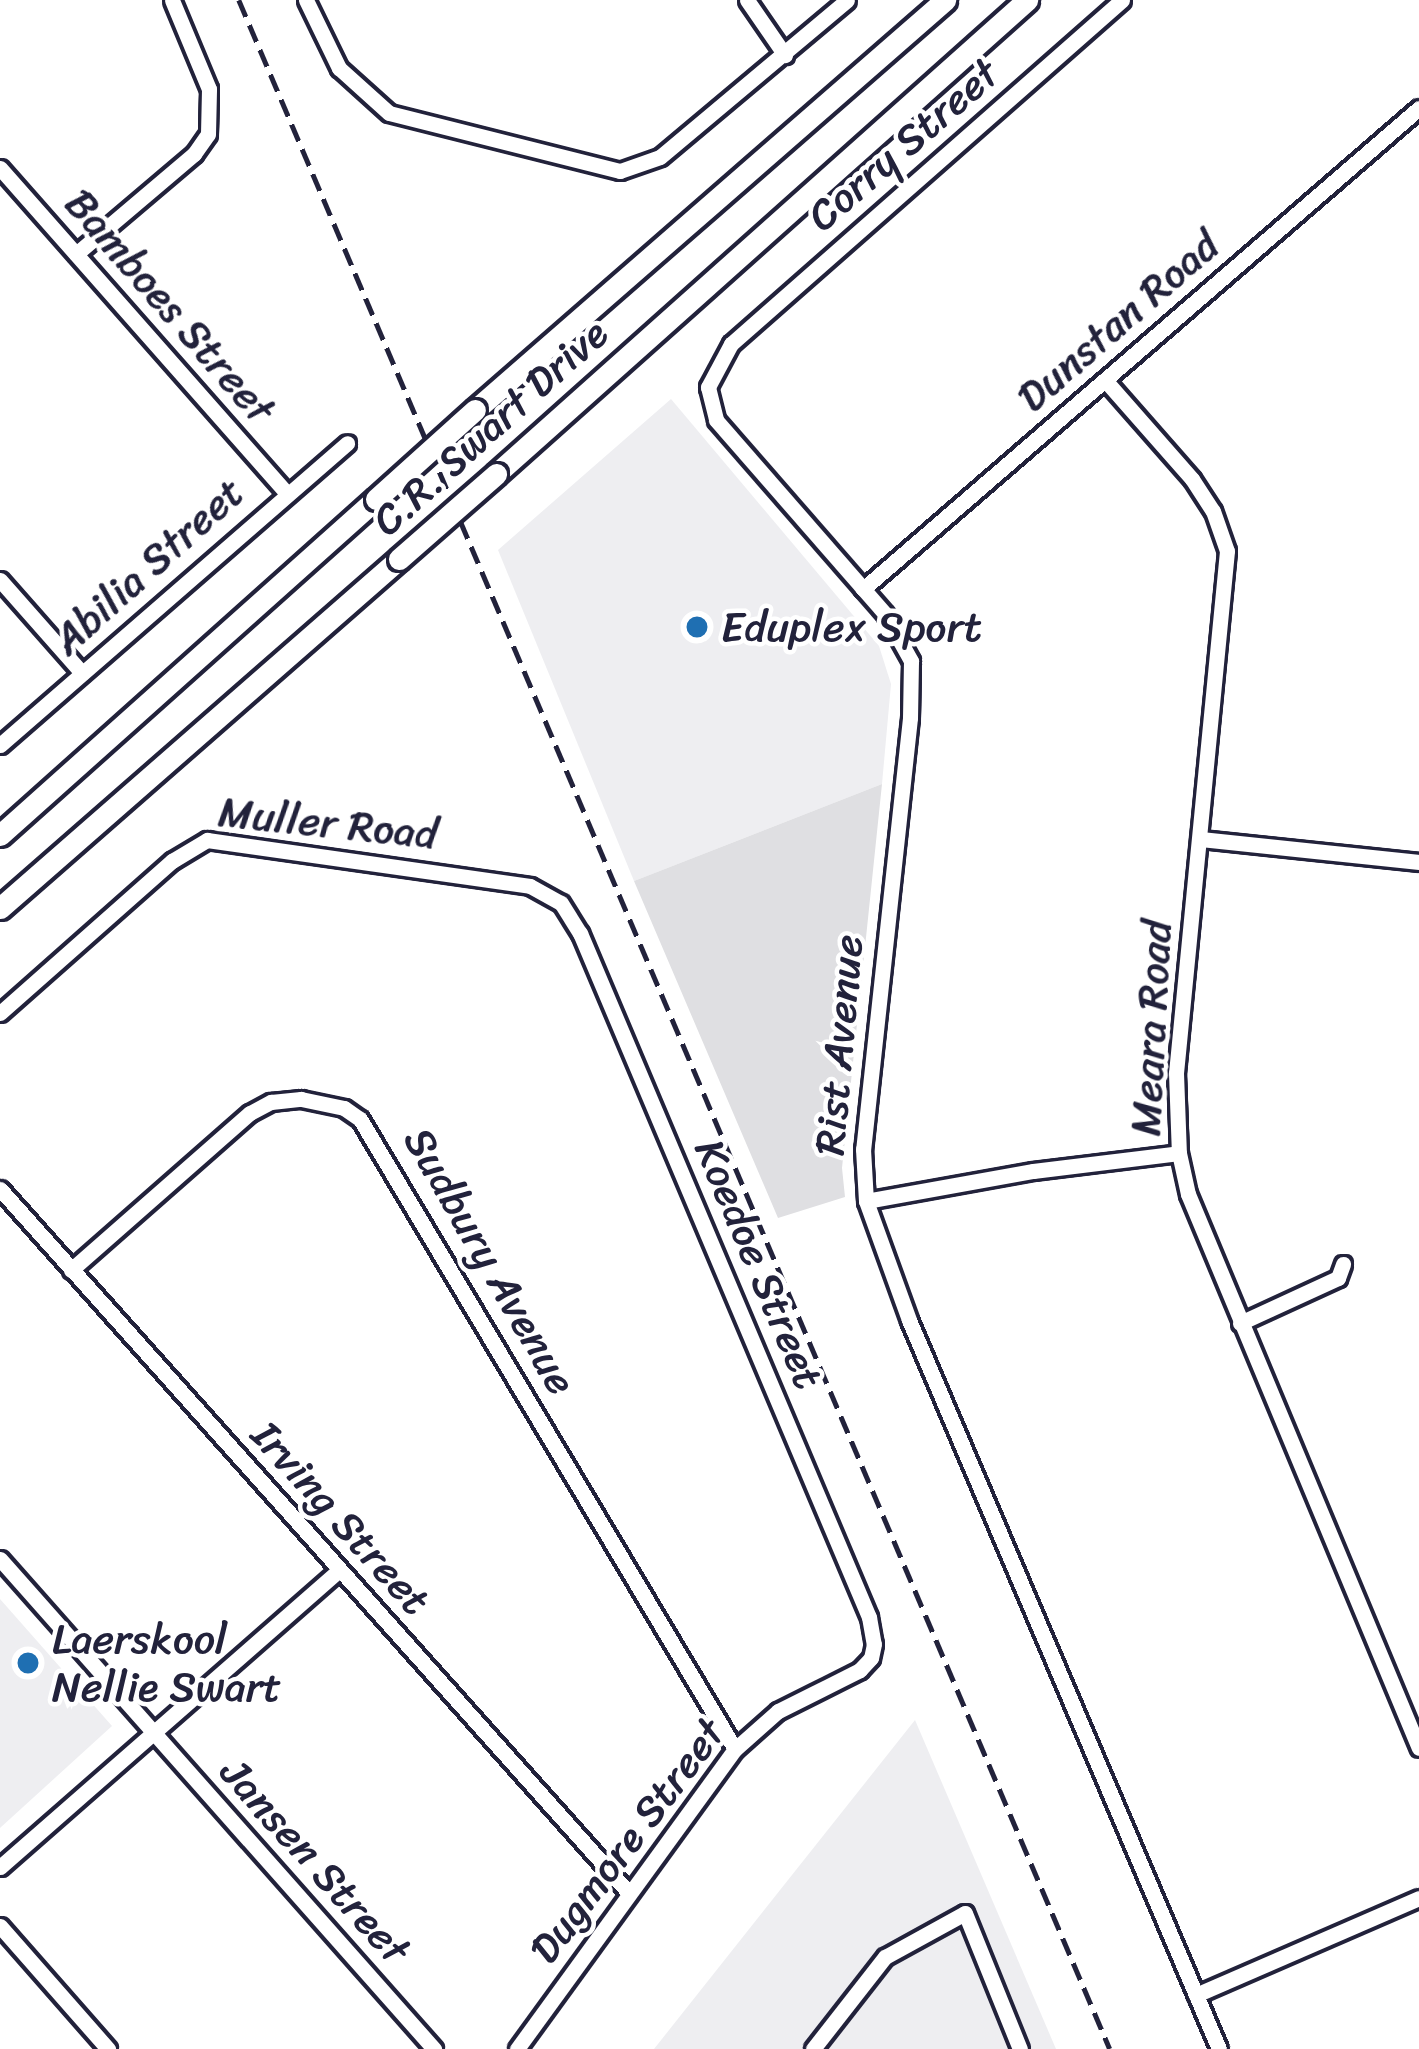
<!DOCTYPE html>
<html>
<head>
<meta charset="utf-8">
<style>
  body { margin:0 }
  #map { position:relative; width:1419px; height:2049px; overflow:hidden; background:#fff; font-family:Sriracha,sans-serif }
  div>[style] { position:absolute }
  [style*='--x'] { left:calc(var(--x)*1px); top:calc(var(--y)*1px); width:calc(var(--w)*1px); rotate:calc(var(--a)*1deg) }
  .built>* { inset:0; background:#eeeef1 }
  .green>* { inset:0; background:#dfdfe2 }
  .roads { filter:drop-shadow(3px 0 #22223b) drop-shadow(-3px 0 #22223b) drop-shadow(0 3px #22223b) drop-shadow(0 -3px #22223b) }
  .minor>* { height:15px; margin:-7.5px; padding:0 7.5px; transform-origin:7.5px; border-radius:7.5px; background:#fff }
  .secondary>* { height:21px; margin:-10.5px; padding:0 10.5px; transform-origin:10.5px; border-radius:10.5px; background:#fff }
  .rail>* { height:4.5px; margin-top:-2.25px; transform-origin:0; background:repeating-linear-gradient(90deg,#22223b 0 18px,transparent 0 27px) }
  .bridges { filter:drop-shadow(3px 0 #22223b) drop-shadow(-3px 0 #22223b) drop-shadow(0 3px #22223b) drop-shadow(0 -3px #22223b) }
  .secondary-bridge>* { height:21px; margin:-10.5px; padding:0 10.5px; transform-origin:10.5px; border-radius:10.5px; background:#fff }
  .dots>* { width:33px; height:33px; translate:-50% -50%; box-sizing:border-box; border:6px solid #fff; border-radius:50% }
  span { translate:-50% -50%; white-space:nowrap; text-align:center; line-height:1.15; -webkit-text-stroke:9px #fff; paint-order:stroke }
  .street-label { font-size:42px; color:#22223b }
  .poi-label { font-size:42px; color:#22223b }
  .left { translate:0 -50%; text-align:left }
</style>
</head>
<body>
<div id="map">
  <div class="built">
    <i style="clip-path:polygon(671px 399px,879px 646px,891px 684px,882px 784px,634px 881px,498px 550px)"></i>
    <i style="clip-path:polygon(0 1599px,112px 1726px,0 1828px)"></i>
    <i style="clip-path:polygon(915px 1720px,1056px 2049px,654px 2049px)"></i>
  </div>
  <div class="green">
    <i style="clip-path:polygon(882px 784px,842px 1168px,845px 1197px,778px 1218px,634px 881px)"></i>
  </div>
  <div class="roads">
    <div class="minor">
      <i style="--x:306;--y:0;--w:76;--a:64.1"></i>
      <i style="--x:339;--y:68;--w:67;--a:42"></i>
      <i style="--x:389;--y:113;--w:238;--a:14.1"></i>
      <i style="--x:620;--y:171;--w:42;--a:-19.3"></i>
      <i style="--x:660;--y:157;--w:244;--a:-40"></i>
      <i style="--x:747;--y:0;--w:67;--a:55.4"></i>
      <i style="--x:1122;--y:0;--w:521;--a:138.66"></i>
      <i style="--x:731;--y:344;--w:49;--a:118.1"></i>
      <i style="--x:708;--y:387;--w:34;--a:76"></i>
      <i style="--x:716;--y:420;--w:257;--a:48.9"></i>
      <i style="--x:885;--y:614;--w:54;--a:61"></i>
      <i style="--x:911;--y:661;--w:57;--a:91"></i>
      <i style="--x:910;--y:718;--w:434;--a:96.2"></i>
      <i style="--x:863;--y:1149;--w:52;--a:86.7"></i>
      <i style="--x:866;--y:1201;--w:127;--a:70.1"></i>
      <i style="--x:909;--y:1320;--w:792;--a:66.96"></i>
      <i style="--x:0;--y:168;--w:432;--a:48.6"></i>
      <i style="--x:76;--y:254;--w:155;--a:-40.3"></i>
      <i style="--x:194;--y:154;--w:24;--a:-55"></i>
      <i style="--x:208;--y:134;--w:45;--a:-88.7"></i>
      <i style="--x:209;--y:89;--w:96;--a:-112.6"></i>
      <i style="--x:1105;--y:380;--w:132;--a:48.7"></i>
      <i style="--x:1192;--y:479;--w:38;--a:57"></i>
      <i style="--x:1213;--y:511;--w:42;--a:70.7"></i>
      <i style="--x:1227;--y:551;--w:524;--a:95.58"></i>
      <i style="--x:1176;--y:1073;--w:80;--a:87.9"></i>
      <i style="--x:1179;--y:1153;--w:42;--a:77.6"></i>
      <i style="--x:1188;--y:1194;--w:600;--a:67.37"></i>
      <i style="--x:0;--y:580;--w:124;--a:48.6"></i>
      <i style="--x:863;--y:589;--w:735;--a:-40.86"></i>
      <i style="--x:0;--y:745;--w:460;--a:-41"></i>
      <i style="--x:1201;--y:839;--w:219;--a:6"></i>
      <i style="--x:0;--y:1013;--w:230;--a:-41.5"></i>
      <i style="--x:172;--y:861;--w:41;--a:-31"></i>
      <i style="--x:207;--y:840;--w:326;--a:8.1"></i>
      <i style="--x:530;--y:886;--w:35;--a:29"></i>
      <i style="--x:561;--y:903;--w:36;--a:58"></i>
      <i style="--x:580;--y:933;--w:743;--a:67.1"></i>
      <i style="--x:869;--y:1617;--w:27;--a:80"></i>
      <i style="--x:874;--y:1644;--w:14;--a:102"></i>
      <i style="--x:871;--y:1658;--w:16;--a:133"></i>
      <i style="--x:860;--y:1670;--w:92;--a:153.4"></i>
      <i style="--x:778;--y:1711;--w:57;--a:138.5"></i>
      <i style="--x:735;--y:1749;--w:371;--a:126"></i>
      <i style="--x:0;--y:1189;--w:944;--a:48.22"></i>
      <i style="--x:866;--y:1201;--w:170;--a:-10.2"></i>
      <i style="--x:1033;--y:1171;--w:147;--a:-7"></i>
      <i style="--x:71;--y:1270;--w:238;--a:-41.3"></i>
      <i style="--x:250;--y:1113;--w:24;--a:-28"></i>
      <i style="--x:271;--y:1102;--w:30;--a:-6"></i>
      <i style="--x:301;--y:1099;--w:44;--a:11.8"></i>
      <i style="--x:344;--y:1108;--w:19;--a:35"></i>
      <i style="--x:360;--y:1119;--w:733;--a:59.24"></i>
      <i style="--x:1240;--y:1323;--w:108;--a:-24.7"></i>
      <i style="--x:1338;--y:1278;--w:15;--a:-70"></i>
      <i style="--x:0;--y:1559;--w:655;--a:48.47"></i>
      <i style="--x:0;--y:1867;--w:451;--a:-41.2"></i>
      <i style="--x:0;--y:1926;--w:164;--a:48.7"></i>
      <i style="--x:1196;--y:1995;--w:243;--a:-23.5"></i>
      <i style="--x:813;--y:2049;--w:117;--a:-52"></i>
      <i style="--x:885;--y:1957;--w:91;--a:-28.8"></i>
      <i style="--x:965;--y:1913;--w:147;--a:68"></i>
    </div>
    <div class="secondary">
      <i style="--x:475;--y:410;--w:624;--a:-41.1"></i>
      <i style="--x:496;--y:474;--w:712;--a:-41.75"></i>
      <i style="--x:0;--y:835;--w:504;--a:-41.78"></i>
      <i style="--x:0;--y:908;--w:530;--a:-41.18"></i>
    </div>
  </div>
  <div class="rail">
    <i style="--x:239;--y:0;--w:2226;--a:66.97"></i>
  </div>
  <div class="bridges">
    <div class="secondary-bridge">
      <i style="--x:376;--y:499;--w:133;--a:-42"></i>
      <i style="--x:399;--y:559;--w:129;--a:-41.2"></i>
    </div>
  </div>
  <div class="dots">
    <i style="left:697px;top:627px;background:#1f6fb2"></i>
    <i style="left:28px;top:1663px;background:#1f6fb2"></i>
  </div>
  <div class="street-label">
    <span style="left:903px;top:145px;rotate:-41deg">Corry Street</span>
    <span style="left:170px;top:306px;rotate:49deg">Bamboes Street</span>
    <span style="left:1118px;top:321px;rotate:-41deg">Dunstan Road</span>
    <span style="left:490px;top:427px;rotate:-42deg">C.R. Swart Drive</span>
    <span style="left:148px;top:566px;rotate:-42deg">Abilia Street</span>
    <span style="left:328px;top:823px;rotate:6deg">Muller Road</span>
    <span style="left:1151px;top:1028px;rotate:-87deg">Meara Road</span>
    <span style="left:839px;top:1045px;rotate:-85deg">Rist Avenue</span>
    <span style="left:490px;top:1261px;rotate:60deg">Sudbury Avenue</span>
    <span style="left:759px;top:1264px;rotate:67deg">Koedoe Street</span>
    <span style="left:341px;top:1518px;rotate:48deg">Irving Street</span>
    <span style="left:627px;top:1841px;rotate:-53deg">Dugmore Street</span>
    <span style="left:315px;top:1861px;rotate:48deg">Jansen Street</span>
  </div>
  <div class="poi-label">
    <span class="left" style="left:721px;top:627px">Eduplex Sport</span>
    <span class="left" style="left:52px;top:1663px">Laerskool<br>Nellie Swart</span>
  </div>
</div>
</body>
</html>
